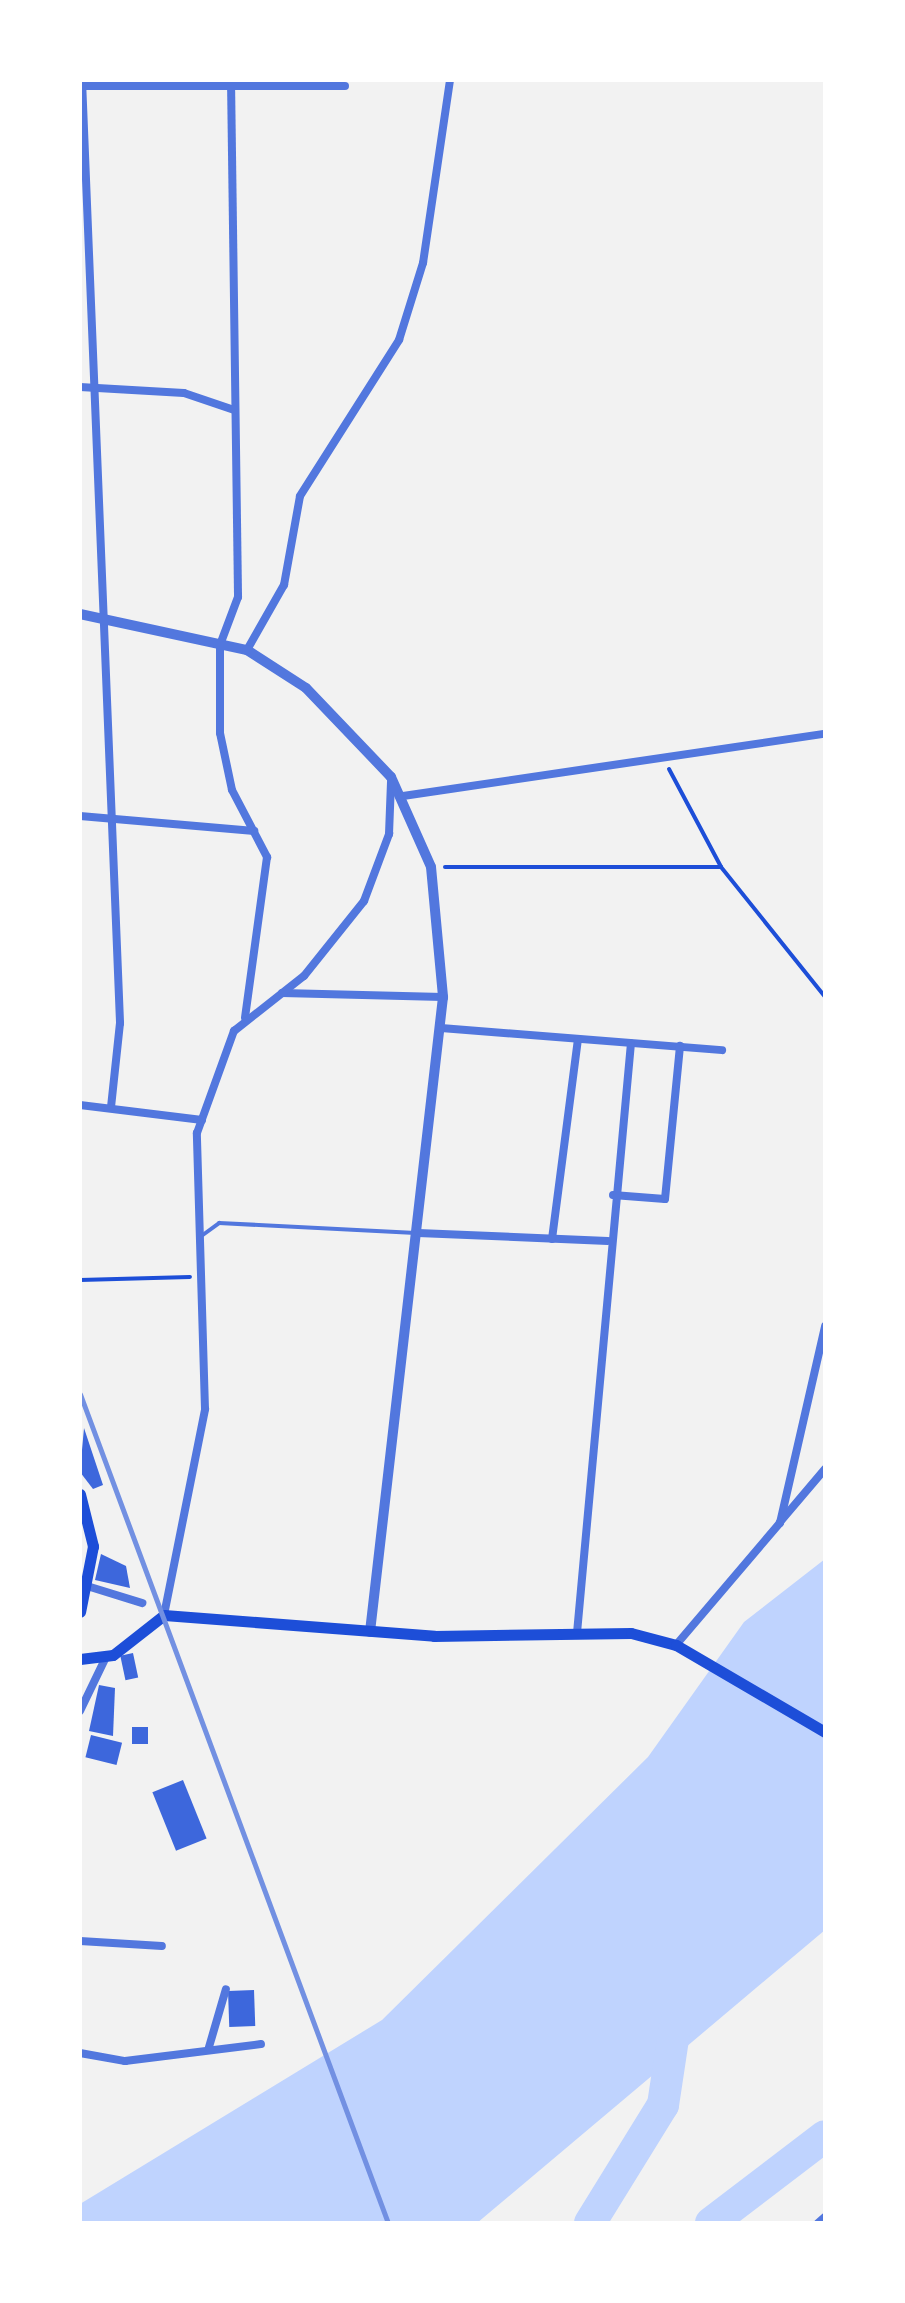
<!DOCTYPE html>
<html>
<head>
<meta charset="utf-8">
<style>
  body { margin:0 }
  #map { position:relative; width:905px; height:2303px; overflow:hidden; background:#f2f2f2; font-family:"Source Sans 3",sans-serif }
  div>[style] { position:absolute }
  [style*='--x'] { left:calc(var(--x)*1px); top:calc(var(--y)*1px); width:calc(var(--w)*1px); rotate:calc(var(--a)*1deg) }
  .water>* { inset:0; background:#bfd3fe }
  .river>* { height:32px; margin:-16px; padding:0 16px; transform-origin:16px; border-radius:16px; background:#bfd3fe }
  .building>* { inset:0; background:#3d67dc; transform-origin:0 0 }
  .path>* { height:4px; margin:-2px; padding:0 2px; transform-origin:2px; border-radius:2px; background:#1d4ed8 }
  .service>* { height:4px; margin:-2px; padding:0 2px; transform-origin:2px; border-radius:2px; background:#5277de }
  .minor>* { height:8px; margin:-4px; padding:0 4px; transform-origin:4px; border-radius:4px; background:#5277de }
  .tertiary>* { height:10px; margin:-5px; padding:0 5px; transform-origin:5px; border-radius:5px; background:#5277de }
  .secondary>* { height:11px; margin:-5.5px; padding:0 5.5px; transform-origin:5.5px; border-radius:5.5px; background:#1d4ed8 }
  .rail>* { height:5px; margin:-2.5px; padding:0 2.5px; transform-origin:2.5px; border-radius:2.5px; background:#7290e2 }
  span { translate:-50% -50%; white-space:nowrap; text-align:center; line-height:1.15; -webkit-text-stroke:10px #fff; paint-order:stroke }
  .frame { position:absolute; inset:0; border:82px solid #fff; pointer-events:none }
</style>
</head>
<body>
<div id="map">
  <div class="water">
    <i style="clip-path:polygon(825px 1559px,825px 1930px,477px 2223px,80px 2223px,80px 2204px,382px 2020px,648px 1757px,744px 1622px)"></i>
  </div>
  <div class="river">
    <i style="--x:590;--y:2223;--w:139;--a:-58.3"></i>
    <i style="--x:663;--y:2105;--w:80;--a:-81.4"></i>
    <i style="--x:711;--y:2223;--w:143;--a:-37.3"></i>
  </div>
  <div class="building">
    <i style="clip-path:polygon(84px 1428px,103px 1485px,93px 1489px,80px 1472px)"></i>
    <i style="clip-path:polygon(101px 1554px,126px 1566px,130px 1588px,95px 1580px)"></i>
    <i style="left:133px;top:1653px;width:25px;height:13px;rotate:78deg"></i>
    <i style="clip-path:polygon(99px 1685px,115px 1688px,113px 1736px,89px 1731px)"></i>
    <i style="left:132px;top:1727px;width:16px;height:17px"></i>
    <i style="left:91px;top:1735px;width:32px;height:23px;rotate:14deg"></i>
    <i style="left:183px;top:1780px;width:63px;height:33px;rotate:68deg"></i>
    <i style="left:254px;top:1990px;width:36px;height:26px;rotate:88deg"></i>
  </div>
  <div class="path">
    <i style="--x:669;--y:769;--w:111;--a:62"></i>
    <i style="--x:721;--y:867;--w:166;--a:51.3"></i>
    <i style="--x:445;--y:867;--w:276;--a:0"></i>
    <i style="--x:80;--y:1280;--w:110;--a:-1.6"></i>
  </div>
  <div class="service">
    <i style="--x:200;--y:1237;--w:24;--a:-36"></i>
    <i style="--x:219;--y:1223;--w:197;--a:2.9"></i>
  </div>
  <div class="minor">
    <i style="--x:82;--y:80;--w:944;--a:87.69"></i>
    <i style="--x:120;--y:1023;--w:84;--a:96.1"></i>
    <i style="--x:231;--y:80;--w:517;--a:89.22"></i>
    <i style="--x:238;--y:597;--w:51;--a:110.6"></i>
    <i style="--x:220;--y:645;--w:88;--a:90"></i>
    <i style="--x:220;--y:733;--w:58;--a:78.1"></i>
    <i style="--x:232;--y:790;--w:76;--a:62.4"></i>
    <i style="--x:267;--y:857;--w:162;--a:97.8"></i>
    <i style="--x:80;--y:86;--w:265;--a:0"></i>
    <i style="--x:80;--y:387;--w:104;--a:3.3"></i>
    <i style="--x:184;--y:393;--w:53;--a:18.8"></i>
    <i style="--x:247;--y:650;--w:75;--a:-60.4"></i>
    <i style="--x:284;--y:585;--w:90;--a:-79.8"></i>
    <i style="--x:300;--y:496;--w:185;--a:-57.6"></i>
    <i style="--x:399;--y:340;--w:81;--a:-72.7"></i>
    <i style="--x:423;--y:263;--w:185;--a:-81.6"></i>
    <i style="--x:403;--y:796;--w:427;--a:-8.4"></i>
    <i style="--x:80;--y:816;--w:175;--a:4.9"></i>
    <i style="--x:282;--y:993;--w:161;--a:1.4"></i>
    <i style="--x:441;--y:1028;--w:282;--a:4.5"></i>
    <i style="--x:80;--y:1105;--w:123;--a:7"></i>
    <i style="--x:613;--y:1195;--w:52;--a:4.4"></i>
    <i style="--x:665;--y:1199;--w:154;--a:-84.4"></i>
    <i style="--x:418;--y:1233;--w:190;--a:2.4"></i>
    <i style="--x:552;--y:1239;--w:201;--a:-82.6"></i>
    <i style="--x:780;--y:1522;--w:70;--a:-49.7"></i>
    <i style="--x:87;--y:1586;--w:58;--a:17.2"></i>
    <i style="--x:164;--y:1615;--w:210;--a:-78.7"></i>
    <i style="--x:205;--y:1409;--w:276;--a:-91.7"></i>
    <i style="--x:197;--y:1133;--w:109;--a:-70.1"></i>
    <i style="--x:234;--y:1031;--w:89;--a:-38.2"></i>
    <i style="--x:304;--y:976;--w:96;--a:-51.3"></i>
    <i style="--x:364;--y:901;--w:72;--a:-69.5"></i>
    <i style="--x:389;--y:834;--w:52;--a:-87.8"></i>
    <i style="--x:577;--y:1633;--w:592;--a:-84.77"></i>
    <i style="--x:676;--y:1645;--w:160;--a:-49.6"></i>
    <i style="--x:780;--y:1523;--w:202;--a:-77.1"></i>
    <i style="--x:80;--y:1711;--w:58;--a:-64.3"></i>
    <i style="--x:80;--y:1941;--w:82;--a:3.5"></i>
    <i style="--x:209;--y:2047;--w:60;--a:-73.7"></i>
    <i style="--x:80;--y:2053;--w:46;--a:10.1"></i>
    <i style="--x:125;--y:2061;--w:137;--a:-7.1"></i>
    <i style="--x:818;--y:2223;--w:9;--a:-41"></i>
  </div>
  <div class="tertiary">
    <i style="--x:80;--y:614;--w:171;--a:12.2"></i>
    <i style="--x:247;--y:650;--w:70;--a:32.8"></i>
    <i style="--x:306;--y:688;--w:123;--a:46.3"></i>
    <i style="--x:391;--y:777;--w:98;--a:66"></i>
    <i style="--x:431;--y:867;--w:131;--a:84.7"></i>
    <i style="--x:443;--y:997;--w:639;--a:96.56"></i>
  </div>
  <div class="secondary">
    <i style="--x:80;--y:1494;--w:54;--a:76"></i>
    <i style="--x:93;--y:1546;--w:67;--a:101.1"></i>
    <i style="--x:80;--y:1659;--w:33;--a:-7"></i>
    <i style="--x:113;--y:1655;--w:65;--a:-38.1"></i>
    <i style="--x:164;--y:1615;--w:271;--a:4.4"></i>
    <i style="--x:434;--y:1636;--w:197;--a:-0.9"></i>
    <i style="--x:631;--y:1633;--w:47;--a:14.9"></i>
    <i style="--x:676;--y:1645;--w:173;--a:30.3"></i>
  </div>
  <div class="rail">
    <i style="--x:80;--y:1394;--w:884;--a:69.62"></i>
  </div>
  <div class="frame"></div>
</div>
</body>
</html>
